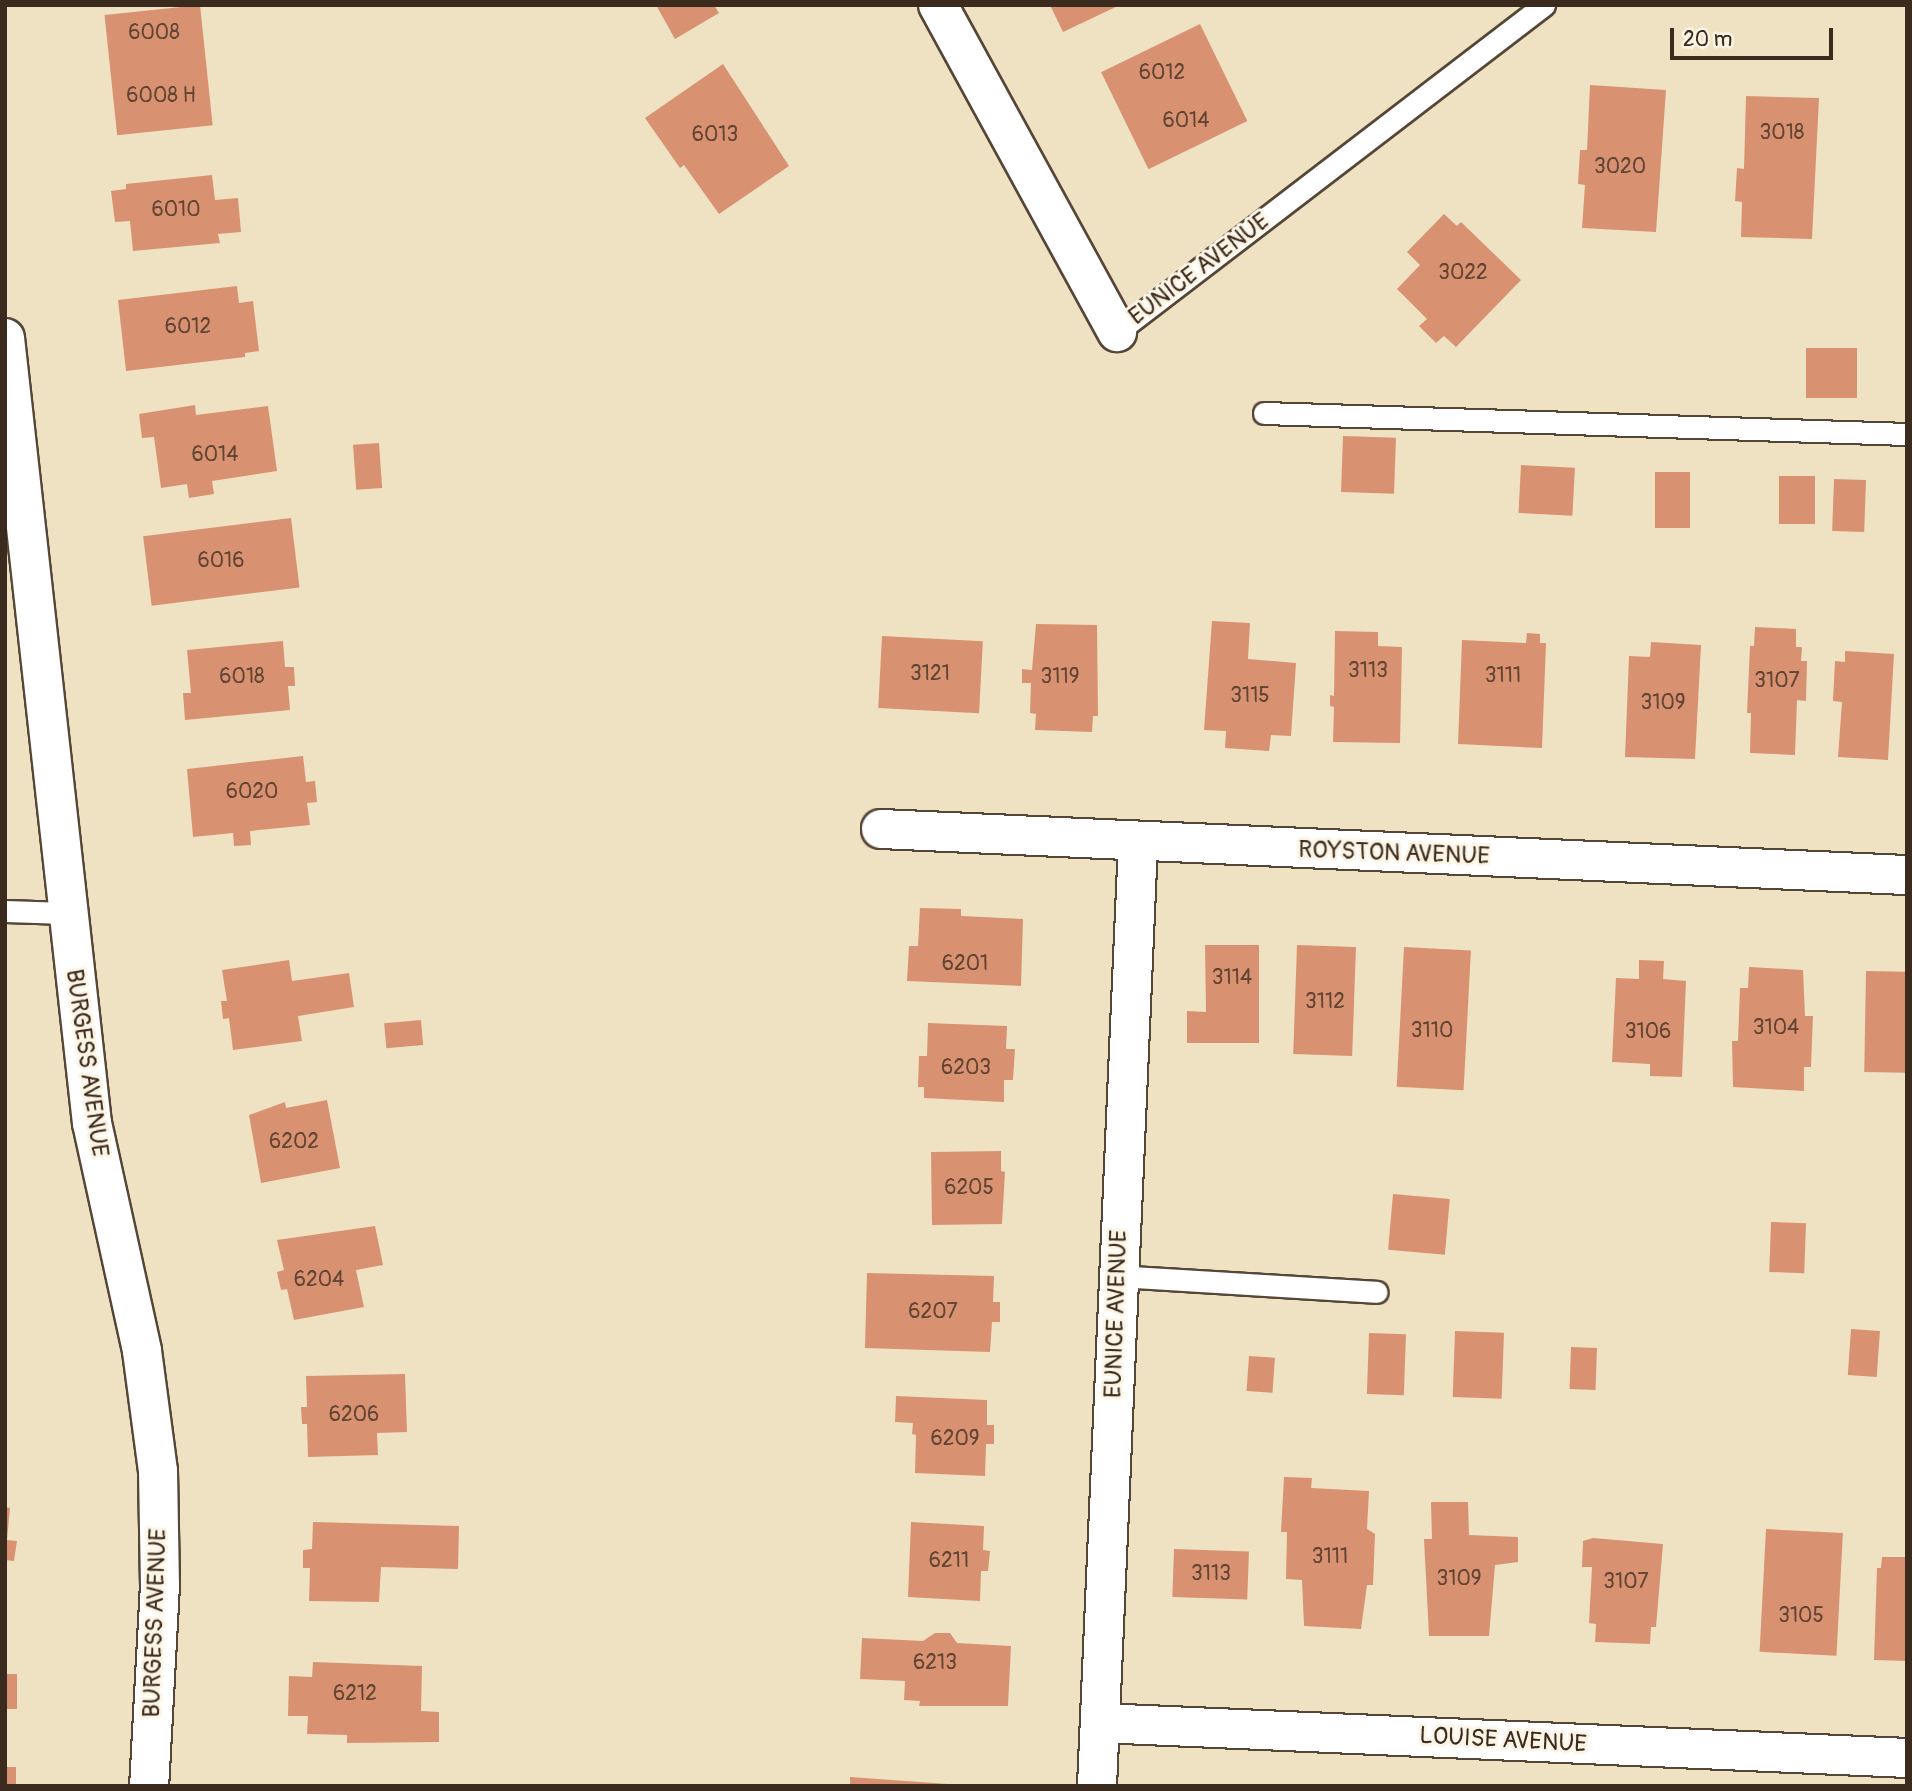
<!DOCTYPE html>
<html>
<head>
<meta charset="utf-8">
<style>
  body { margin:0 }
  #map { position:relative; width:1912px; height:1791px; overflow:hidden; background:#efe2c3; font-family:Pangolin,sans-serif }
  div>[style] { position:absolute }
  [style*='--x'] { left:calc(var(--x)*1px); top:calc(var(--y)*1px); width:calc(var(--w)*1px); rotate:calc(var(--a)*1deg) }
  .building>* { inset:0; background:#d89272; transform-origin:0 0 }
  .roads { filter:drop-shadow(2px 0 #564637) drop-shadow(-2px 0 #564637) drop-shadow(0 2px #564637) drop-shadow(0 -2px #564637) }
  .lane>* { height:21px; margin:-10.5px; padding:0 10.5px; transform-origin:10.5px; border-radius:10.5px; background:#fff }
  .street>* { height:38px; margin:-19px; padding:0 19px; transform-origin:19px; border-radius:19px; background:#fff }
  span { translate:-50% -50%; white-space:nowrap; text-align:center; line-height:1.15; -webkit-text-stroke:6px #fcf5e5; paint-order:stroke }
  .number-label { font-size:21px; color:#624433 }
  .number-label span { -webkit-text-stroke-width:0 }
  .street-label { font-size:24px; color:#3b2a1e }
  .frame { position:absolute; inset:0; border:7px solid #3b2a1e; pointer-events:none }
  .scale { position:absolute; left:1670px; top:28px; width:163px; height:32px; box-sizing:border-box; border:4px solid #3b2a1e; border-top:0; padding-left:9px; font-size:21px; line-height:24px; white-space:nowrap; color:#3b2a1e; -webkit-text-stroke:5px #fcf5e5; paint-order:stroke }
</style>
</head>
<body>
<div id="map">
  <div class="building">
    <i style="left:200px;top:5px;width:121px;height:96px;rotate:84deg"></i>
    <i style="clip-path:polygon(656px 5px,714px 5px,719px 13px,675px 39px)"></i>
    <i style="clip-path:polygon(1050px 5px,1120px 5px,1063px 32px)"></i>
    <i style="left:1200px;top:24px;width:108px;height:110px;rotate:64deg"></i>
    <i style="clip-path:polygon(723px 64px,789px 166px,719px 214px,684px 165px,680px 168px,645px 118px)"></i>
    <i style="clip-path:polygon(1590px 85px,1666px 90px,1656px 232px,1582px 228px,1585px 185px,1578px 184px,1580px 150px,1587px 150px)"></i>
    <i style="clip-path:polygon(1746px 96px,1819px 98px,1812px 239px,1741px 237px,1742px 202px,1735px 201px,1737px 168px,1744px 169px)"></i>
    <i style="clip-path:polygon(212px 175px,215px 200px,238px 198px,241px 232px,218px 234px,220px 243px,133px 251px,130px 221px,115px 222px,111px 191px,126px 189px,126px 184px)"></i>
    <i style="clip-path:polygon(1444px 214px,1457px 226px,1461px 222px,1521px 280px,1456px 347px,1444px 336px,1436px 343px,1419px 326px,1427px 319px,1397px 289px,1420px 265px,1407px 252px)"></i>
    <i style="clip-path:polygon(237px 286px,239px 303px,253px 301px,259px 351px,245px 353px,245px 357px,126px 371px,118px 300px)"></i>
    <i style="left:1806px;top:348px;width:51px;height:50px"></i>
    <i style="clip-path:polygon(195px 405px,196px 415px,268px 406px,277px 471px,212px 481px,214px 494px,189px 498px,187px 484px,161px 488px,154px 437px,142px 438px,139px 414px)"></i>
    <i style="left:1343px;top:436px;width:53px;height:56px;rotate:2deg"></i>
    <i style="left:379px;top:443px;width:45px;height:26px;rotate:86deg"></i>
    <i style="left:1521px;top:465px;width:54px;height:48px;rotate:3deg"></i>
    <i style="left:1655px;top:472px;width:35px;height:56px"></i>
    <i style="left:1779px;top:476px;width:36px;height:48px"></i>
    <i style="left:1834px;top:479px;width:32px;height:52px;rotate:2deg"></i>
    <i style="left:291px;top:518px;width:70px;height:149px;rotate:83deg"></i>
    <i style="clip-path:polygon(1212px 621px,1250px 623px,1248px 659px,1296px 663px,1291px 736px,1271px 735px,1269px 751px,1225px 748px,1226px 731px,1204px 730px)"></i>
    <i style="clip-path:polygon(1036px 624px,1097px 625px,1098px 716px,1093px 716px,1092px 732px,1035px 730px,1036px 714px,1030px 713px,1031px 683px,1022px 683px,1022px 669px,1032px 670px)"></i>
    <i style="clip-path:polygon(1755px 627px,1796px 629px,1796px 647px,1802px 647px,1801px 661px,1807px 661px,1806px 701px,1797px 700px,1795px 755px,1750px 753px,1751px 713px,1747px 713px,1750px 646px,1754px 646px)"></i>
    <i style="clip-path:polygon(1335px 631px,1378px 632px,1378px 646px,1402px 647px,1400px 743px,1333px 742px,1334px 707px,1330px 706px,1330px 695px,1334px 696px)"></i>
    <i style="clip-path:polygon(1527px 633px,1540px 634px,1540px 643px,1546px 643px,1542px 748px,1458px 744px,1462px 640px,1526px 643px)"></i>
    <i style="left:882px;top:636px;width:101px;height:72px;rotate:3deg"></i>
    <i style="clip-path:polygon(283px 641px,285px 667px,294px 667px,295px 686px,288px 686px,290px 710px,185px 720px,183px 693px,191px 693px,187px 650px)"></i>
    <i style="clip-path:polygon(1651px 642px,1701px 645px,1695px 759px,1625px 757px,1629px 656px,1650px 657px)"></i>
    <i style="clip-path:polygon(1845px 651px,1894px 654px,1888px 760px,1838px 757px,1842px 702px,1833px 701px,1835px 661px,1845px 662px)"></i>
    <i style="clip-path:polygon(303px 756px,306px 782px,315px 781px,317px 802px,307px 803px,310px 825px,250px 831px,251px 845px,234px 846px,233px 833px,193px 837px,187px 769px)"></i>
    <i style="clip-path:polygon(920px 908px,961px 909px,961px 916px,1023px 919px,1021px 986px,907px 981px,909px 946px,918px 946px)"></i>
    <i style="clip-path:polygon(1205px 945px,1259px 945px,1259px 1043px,1187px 1043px,1187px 1011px,1206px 1012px)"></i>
    <i style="left:1297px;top:945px;width:59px;height:109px;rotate:2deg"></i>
    <i style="left:1404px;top:947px;width:67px;height:140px;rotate:3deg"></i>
    <i style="clip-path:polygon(289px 960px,292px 981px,349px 973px,354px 1007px,298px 1016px,302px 1041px,233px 1050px,229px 1018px,223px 1019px,221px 1001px,227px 1001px,222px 970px)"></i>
    <i style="clip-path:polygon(1639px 960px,1664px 961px,1663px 979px,1686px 981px,1682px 1077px,1650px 1076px,1650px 1064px,1612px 1062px,1616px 978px,1639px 979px)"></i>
    <i style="clip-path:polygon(1749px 967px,1803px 970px,1805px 1016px,1813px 1016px,1811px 1067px,1804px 1067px,1804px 1091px,1733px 1087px,1732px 1041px,1738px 1041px,1740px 988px,1748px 988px)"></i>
    <i style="left:1866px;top:971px;width:41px;height:101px;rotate:1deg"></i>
    <i style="left:421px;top:1020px;width:25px;height:37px;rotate:85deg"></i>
    <i style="clip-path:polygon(928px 1023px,1007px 1026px,1006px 1049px,1015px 1049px,1013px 1080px,1004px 1080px,1004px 1102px,924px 1098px,924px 1087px,918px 1087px,919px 1056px,927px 1056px)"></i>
    <i style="clip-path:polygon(327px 1100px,340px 1168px,261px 1183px,249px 1115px,285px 1102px,286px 1108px)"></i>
    <i style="clip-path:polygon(1001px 1151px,1001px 1171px,1005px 1172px,1002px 1224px,932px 1225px,931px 1152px)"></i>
    <i style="left:1393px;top:1194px;width:57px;height:56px;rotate:5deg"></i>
    <i style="left:1771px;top:1222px;width:35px;height:50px;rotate:2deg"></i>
    <i style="clip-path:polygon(375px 1226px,383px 1265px,356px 1270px,364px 1307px,294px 1320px,287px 1289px,281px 1290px,277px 1272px,284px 1270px,277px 1240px)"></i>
    <i style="clip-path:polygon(867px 1273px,994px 1276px,993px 1302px,1000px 1302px,1000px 1322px,992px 1322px,990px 1352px,865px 1348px)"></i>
    <i style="left:1851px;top:1329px;width:29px;height:46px;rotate:4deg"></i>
    <i style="left:1455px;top:1331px;width:49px;height:66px;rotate:2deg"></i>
    <i style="left:1369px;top:1333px;width:37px;height:61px;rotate:2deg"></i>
    <i style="left:1571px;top:1347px;width:26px;height:42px;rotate:2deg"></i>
    <i style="left:1249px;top:1356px;width:26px;height:35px;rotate:4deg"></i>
    <i style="clip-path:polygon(405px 1374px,407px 1432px,377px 1433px,378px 1455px,308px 1457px,307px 1424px,302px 1424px,301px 1407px,307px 1407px,306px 1376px)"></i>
    <i style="clip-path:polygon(896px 1396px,987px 1400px,987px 1425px,994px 1425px,994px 1444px,986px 1444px,985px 1476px,915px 1473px,916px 1435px,912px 1434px,913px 1423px,895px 1422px)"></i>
    <i style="clip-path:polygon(1284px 1477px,1312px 1478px,1311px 1488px,1369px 1491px,1367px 1529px,1375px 1534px,1373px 1585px,1367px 1585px,1361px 1629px,1304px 1626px,1302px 1580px,1286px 1579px,1287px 1532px,1281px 1532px)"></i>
    <i style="clip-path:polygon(1431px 1502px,1468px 1502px,1469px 1535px,1518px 1537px,1518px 1562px,1495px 1565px,1489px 1636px,1429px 1636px,1424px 1539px,1432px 1539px)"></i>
    <i style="clip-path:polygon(5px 1507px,10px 1508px,7px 1540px,17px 1541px,14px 1561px,5px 1560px)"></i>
    <i style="clip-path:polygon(313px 1522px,459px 1526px,458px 1569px,381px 1567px,379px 1602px,309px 1601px,310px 1568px,303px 1568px,303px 1550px,312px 1549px)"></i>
    <i style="clip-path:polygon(911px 1522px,984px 1526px,983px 1550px,990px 1551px,988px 1571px,981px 1571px,980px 1601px,908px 1597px)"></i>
    <i style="left:1766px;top:1529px;width:77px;height:123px;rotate:3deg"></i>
    <i style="clip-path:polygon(1593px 1538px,1663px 1544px,1656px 1627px,1651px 1627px,1650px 1644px,1595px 1642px,1596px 1624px,1589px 1623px,1592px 1567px,1582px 1567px,1583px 1541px)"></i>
    <i style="left:1174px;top:1549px;width:75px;height:48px;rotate:2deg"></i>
    <i style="clip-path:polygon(1882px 1557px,1907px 1557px,1907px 1661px,1874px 1660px,1877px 1568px,1881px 1568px)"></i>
    <i style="clip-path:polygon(935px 1633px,950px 1633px,957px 1643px,1011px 1646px,1008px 1706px,919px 1706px,920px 1701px,904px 1700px,905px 1681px,860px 1679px,862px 1638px,923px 1641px)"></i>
    <i style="clip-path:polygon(313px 1662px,422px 1666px,421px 1711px,439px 1712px,439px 1742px,347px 1743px,347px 1735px,307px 1734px,308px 1716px,288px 1716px,289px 1676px,312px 1677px)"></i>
    <i style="left:5px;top:1674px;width:12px;height:35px"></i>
    <i style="left:5px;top:1767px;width:11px;height:19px"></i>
    <i style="clip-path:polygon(850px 1777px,948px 1784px,948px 1786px,850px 1786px)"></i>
  </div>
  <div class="roads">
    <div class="lane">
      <i style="--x:1117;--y:332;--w:538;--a:-37.45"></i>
      <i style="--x:1264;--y:413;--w:643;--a:1.87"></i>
      <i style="--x:5;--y:911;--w:61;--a:1.9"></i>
      <i style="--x:1117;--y:1276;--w:260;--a:3.5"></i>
    </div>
    <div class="street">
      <i style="--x:938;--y:5;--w:373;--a:61.3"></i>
      <i style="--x:5;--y:338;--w:790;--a:83.68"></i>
      <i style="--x:92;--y:1123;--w:233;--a:77.6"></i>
      <i style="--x:142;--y:1351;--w:121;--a:82.4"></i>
      <i style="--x:158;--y:1471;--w:114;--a:89"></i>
      <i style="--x:160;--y:1585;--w:201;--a:93.1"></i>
      <i style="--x:881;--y:829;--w:1027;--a:2.57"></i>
      <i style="--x:1100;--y:1723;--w:808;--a:2.48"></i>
      <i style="--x:1097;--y:1786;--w:944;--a:-87.51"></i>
    </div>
  </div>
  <div class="number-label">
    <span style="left:154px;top:33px">6008</span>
    <span style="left:1162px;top:73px">6012</span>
    <span style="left:161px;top:96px">6008 H</span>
    <span style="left:1186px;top:121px">6014</span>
    <span style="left:1782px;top:133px">3018</span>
    <span style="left:715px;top:135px">6013</span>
    <span style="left:1620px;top:167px">3020</span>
    <span style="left:176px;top:210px">6010</span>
    <span style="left:1463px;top:273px">3022</span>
    <span style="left:188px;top:327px">6012</span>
    <span style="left:215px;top:455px">6014</span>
    <span style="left:221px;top:561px">6016</span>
    <span style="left:1368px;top:671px">3113</span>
    <span style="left:930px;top:674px">3121</span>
    <span style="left:1503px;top:676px">3111</span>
    <span style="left:242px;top:677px">6018</span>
    <span style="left:1060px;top:677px">3119</span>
    <span style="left:1777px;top:681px">3107</span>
    <span style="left:1250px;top:696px">3115</span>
    <span style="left:1663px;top:703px">3109</span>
    <span style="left:252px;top:792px">6020</span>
    <span style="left:965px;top:964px">6201</span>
    <span style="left:1232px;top:978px">3114</span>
    <span style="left:1325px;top:1002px">3112</span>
    <span style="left:1776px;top:1028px">3104</span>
    <span style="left:1432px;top:1031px">3110</span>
    <span style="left:1648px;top:1032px">3106</span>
    <span style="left:966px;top:1068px">6203</span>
    <span style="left:294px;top:1142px">6202</span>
    <span style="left:969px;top:1188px">6205</span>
    <span style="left:319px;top:1280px">6204</span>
    <span style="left:933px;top:1312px">6207</span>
    <span style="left:354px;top:1415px">6206</span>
    <span style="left:955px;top:1439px">6209</span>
    <span style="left:1330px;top:1557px">3111</span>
    <span style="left:949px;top:1561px">6211</span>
    <span style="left:1211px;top:1574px">3113</span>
    <span style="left:1459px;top:1579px">3109</span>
    <span style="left:1626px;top:1582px">3107</span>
    <span style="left:1801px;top:1616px">3105</span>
    <span style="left:935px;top:1663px">6213</span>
    <span style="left:355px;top:1694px">6212</span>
  </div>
  <div class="street-label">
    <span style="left:1199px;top:269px;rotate:-37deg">EUNICE AVENUE</span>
    <span style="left:1394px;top:853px;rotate:2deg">ROYSTON AVENUE</span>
    <span style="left:87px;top:1063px;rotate:82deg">BURGESS AVENUE</span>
    <span style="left:1116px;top:1314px;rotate:-88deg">EUNICE AVENUE</span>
    <span style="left:155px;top:1623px;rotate:-88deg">BURGESS AVENUE</span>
    <span style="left:1503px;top:1740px;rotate:3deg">LOUISE AVENUE</span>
  </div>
  <div class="frame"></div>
  <div class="scale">20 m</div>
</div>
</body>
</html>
